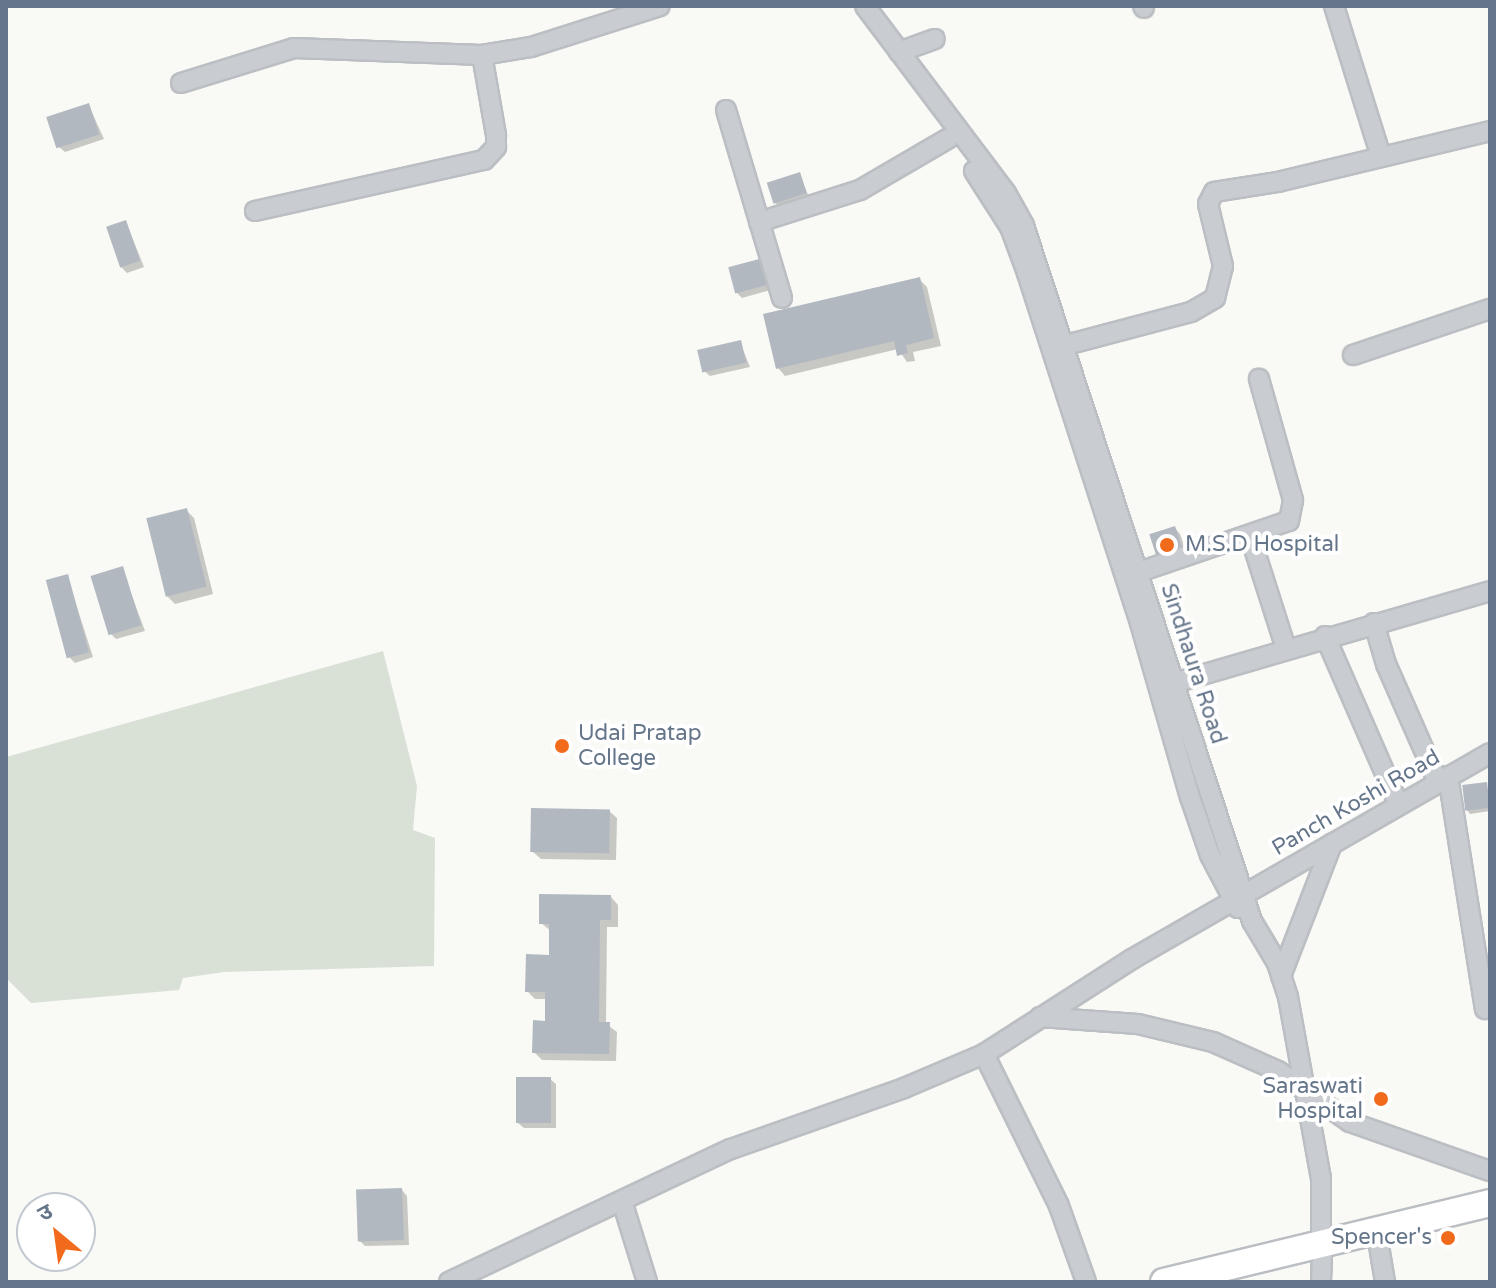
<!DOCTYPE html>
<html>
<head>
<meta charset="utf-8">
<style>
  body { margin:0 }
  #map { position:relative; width:1496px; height:1288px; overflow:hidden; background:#f9f9f6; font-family:"Varela Round","Noto Sans Devanagari",sans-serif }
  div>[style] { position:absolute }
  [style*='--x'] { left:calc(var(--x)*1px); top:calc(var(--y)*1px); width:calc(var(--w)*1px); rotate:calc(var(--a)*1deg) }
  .green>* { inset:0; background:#d9e1d7 }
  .shadow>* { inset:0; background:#0003 }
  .building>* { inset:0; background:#b1b8c0; transform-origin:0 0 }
  .roads { filter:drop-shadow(2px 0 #bbbec2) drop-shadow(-2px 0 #bbbec2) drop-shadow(0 2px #bbbec2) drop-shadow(0 -2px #bbbec2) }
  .minor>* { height:18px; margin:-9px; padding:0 9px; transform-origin:9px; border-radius:9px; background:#c9ccd0 }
  .highway>* { height:26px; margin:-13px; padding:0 13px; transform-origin:13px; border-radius:13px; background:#fff }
  .dots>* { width:22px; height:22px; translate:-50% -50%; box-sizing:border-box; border:4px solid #fff; border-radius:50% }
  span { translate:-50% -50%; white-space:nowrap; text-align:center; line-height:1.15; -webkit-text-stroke:8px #fff; paint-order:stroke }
  .poi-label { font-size:22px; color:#65758a }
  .left { translate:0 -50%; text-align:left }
  .right { translate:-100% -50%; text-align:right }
  .street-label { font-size:22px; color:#65758a }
  .frame { position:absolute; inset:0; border:8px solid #65758a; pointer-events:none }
  .north { position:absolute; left:16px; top:1192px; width:80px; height:80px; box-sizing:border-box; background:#fff; border:2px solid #c1c8d0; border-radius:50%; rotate:331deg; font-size:22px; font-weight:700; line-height:32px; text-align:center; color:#65758a }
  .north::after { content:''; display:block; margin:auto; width:28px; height:36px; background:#f26b1d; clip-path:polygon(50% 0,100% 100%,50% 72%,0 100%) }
</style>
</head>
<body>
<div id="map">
  <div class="green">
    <i style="clip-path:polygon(383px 651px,417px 786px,413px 830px,435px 838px,434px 966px,224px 972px,183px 978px,179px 990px,31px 1003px,6px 978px,6px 757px)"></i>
  </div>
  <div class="shadow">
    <i style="clip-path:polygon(89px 106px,104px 139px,65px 152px,59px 147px)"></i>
    <i style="clip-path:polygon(799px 174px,809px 197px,779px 206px,775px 203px)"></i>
    <i style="clip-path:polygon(126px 222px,144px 267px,127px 273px,121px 267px)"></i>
    <i style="clip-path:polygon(763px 260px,774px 289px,742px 298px,736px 292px)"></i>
    <i style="clip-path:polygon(919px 279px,927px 287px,941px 346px,913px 352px,915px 361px,907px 362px,898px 349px,785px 376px,778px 368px)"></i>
    <i style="clip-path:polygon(740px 342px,750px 367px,710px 376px,704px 371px)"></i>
    <i style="clip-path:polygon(186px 510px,194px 518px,213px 594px,175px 604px,167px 596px)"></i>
    <i style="clip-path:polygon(1175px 528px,1180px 534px,1190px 562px,1151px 536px)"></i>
    <i style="clip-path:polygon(122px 569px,145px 631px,116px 639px,111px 634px)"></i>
    <i style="clip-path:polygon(67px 576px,93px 657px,75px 663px,69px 657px)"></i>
    <i style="clip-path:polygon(1486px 784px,1490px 811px,1470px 814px,1467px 810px)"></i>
    <i style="clip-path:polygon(609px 811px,617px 818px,616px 860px,541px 859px,533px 852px)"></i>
    <i style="clip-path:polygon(611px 897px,618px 905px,618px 927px,607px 927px,606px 1024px,617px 1032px,616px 1061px,542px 1060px,534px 1052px,547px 1023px,547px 999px,535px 999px,527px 991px,551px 957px,551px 931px,541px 923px)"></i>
    <i style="clip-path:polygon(550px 1079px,556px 1084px,556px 1128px,524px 1128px,518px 1123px)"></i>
    <i style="clip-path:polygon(402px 1190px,407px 1196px,409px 1245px,365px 1246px,360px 1241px)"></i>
  </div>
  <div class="building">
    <i style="left:89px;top:103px;width:33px;height:45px;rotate:72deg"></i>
    <i style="left:800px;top:172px;width:22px;height:35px;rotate:72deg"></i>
    <i style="left:126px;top:220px;width:43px;height:21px;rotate:71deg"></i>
    <i style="left:763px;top:258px;width:27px;height:36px;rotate:75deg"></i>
    <i style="clip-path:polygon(920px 277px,934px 338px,906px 345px,908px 353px,897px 356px,894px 341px,776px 369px,763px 314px)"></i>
    <i style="left:741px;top:340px;width:23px;height:45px;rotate:77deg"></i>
    <i style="left:187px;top:508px;width:81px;height:42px;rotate:76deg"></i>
    <i style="left:1175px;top:526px;width:33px;height:27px;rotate:72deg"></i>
    <i style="left:123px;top:566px;width:62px;height:34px;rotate:73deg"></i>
    <i style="left:68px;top:574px;width:81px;height:23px;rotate:75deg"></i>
    <i style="left:1487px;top:782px;width:26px;height:25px;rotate:83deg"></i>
    <i style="left:531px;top:808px;width:79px;height:44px;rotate:1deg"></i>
    <i style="clip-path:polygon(539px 894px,611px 895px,611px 920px,600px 920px,599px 1022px,610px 1022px,609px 1054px,532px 1053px,533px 1020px,545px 1021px,545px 992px,525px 992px,526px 954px,549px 955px,549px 924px,539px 924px)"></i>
    <i style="left:516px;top:1077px;width:35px;height:46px"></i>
    <i style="left:402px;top:1188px;width:52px;height:46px;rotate:88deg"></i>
  </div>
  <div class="roads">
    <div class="minor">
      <i style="--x:865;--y:6;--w:234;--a:53"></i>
      <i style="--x:1006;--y:193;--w:38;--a:61"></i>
      <i style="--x:1024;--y:226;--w:731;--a:71.84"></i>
      <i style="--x:1252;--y:921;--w:49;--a:59.2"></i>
      <i style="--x:1277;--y:963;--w:36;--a:72"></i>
      <i style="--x:1288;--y:997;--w:184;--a:79.7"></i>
      <i style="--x:1321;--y:1178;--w:63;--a:90"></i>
      <i style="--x:1143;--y:6;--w:2;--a:63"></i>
      <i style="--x:1334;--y:6;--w:158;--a:72.7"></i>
      <i style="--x:899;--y:52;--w:38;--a:-20"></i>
      <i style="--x:181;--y:83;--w:118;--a:-17.2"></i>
      <i style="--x:294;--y:48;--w:188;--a:2.1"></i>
      <i style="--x:482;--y:55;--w:50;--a:-9.3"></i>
      <i style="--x:531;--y:47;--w:135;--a:-17.6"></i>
      <i style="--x:726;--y:110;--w:196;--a:73.4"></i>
      <i style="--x:974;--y:171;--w:67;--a:57.3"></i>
      <i style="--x:1010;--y:227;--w:49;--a:69.7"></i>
      <i style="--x:1027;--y:273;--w:368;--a:72.1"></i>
      <i style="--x:1140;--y:623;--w:181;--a:74"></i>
      <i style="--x:1190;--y:797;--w:61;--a:71"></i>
      <i style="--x:1210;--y:855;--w:60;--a:62.2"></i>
      <i style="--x:255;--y:211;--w:235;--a:-12.6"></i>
      <i style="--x:484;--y:160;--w:18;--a:-47"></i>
      <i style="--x:496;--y:147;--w:12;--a:-90"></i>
      <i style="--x:496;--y:135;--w:81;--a:-99.9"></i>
      <i style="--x:759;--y:222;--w:106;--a:-17.6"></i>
      <i style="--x:860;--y:190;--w:103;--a:-30.3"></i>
      <i style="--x:1066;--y:345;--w:129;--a:-14.8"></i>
      <i style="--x:1191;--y:312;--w:28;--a:-30"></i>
      <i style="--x:1215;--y:298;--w:33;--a:-76"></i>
      <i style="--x:1223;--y:266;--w:64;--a:-103.6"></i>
      <i style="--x:1208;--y:204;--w:13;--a:-63"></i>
      <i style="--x:1214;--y:192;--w:65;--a:-8.9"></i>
      <i style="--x:1278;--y:182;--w:218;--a:-13.5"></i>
      <i style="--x:1353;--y:355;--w:145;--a:-18.6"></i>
      <i style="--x:1250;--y:536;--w:119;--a:72.3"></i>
      <i style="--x:1139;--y:572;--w:158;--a:-18.8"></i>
      <i style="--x:1289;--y:521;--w:21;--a:-79"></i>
      <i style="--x:1293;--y:500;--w:126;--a:-105.7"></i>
      <i style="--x:1374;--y:623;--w:43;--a:73.7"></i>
      <i style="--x:1386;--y:664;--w:129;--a:66.2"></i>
      <i style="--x:1325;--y:636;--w:184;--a:66.4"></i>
      <i style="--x:1174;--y:683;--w:329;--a:-16.2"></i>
      <i style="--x:1448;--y:776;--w:236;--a:81"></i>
      <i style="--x:1281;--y:976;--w:142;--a:-68.9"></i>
      <i style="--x:1040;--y:1017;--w:98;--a:4.1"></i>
      <i style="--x:1138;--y:1024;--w:77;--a:13.5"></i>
      <i style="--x:1213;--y:1042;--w:71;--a:24"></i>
      <i style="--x:1278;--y:1071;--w:88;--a:35.3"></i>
      <i style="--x:1350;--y:1122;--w:148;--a:19.3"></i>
      <i style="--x:984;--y:1054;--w:169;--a:63.7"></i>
      <i style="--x:1059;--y:1206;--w:81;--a:70.4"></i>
      <i style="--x:622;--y:1201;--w:85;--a:72.8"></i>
      <i style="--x:1378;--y:1240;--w:43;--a:80.5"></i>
      <i style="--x:449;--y:1282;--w:312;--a:-25.3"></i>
      <i style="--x:731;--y:1149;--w:183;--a:-19.4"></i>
      <i style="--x:904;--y:1088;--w:87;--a:-23"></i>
      <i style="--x:984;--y:1054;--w:176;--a:-32.7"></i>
      <i style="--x:1132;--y:959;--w:413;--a:-29.9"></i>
      <i style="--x:1321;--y:1282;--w:28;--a:-88"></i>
    </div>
    <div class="highway">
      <i style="--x:1164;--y:1282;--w:335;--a:-13.6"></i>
    </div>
  </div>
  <div class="dots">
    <i style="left:1167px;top:545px;background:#f26b1d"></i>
    <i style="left:562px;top:746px;background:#f26b1d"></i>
    <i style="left:1381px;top:1099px;background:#f26b1d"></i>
    <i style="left:1448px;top:1238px;background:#f26b1d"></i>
  </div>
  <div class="poi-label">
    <span class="left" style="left:1185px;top:545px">M.S.D Hospital</span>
    <span class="left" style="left:578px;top:746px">Udai Pratap<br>College</span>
    <span class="right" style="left:1363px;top:1099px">Saraswati<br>Hospital</span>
    <span class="right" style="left:1432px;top:1238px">Spencer's</span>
  </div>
  <div class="street-label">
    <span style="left:1193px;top:664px;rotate:72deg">Sindhaura Road</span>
    <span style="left:1356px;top:803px;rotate:-30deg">Panch Koshi Road</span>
  </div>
  <div class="frame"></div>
  <div class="north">उ</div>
</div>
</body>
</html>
